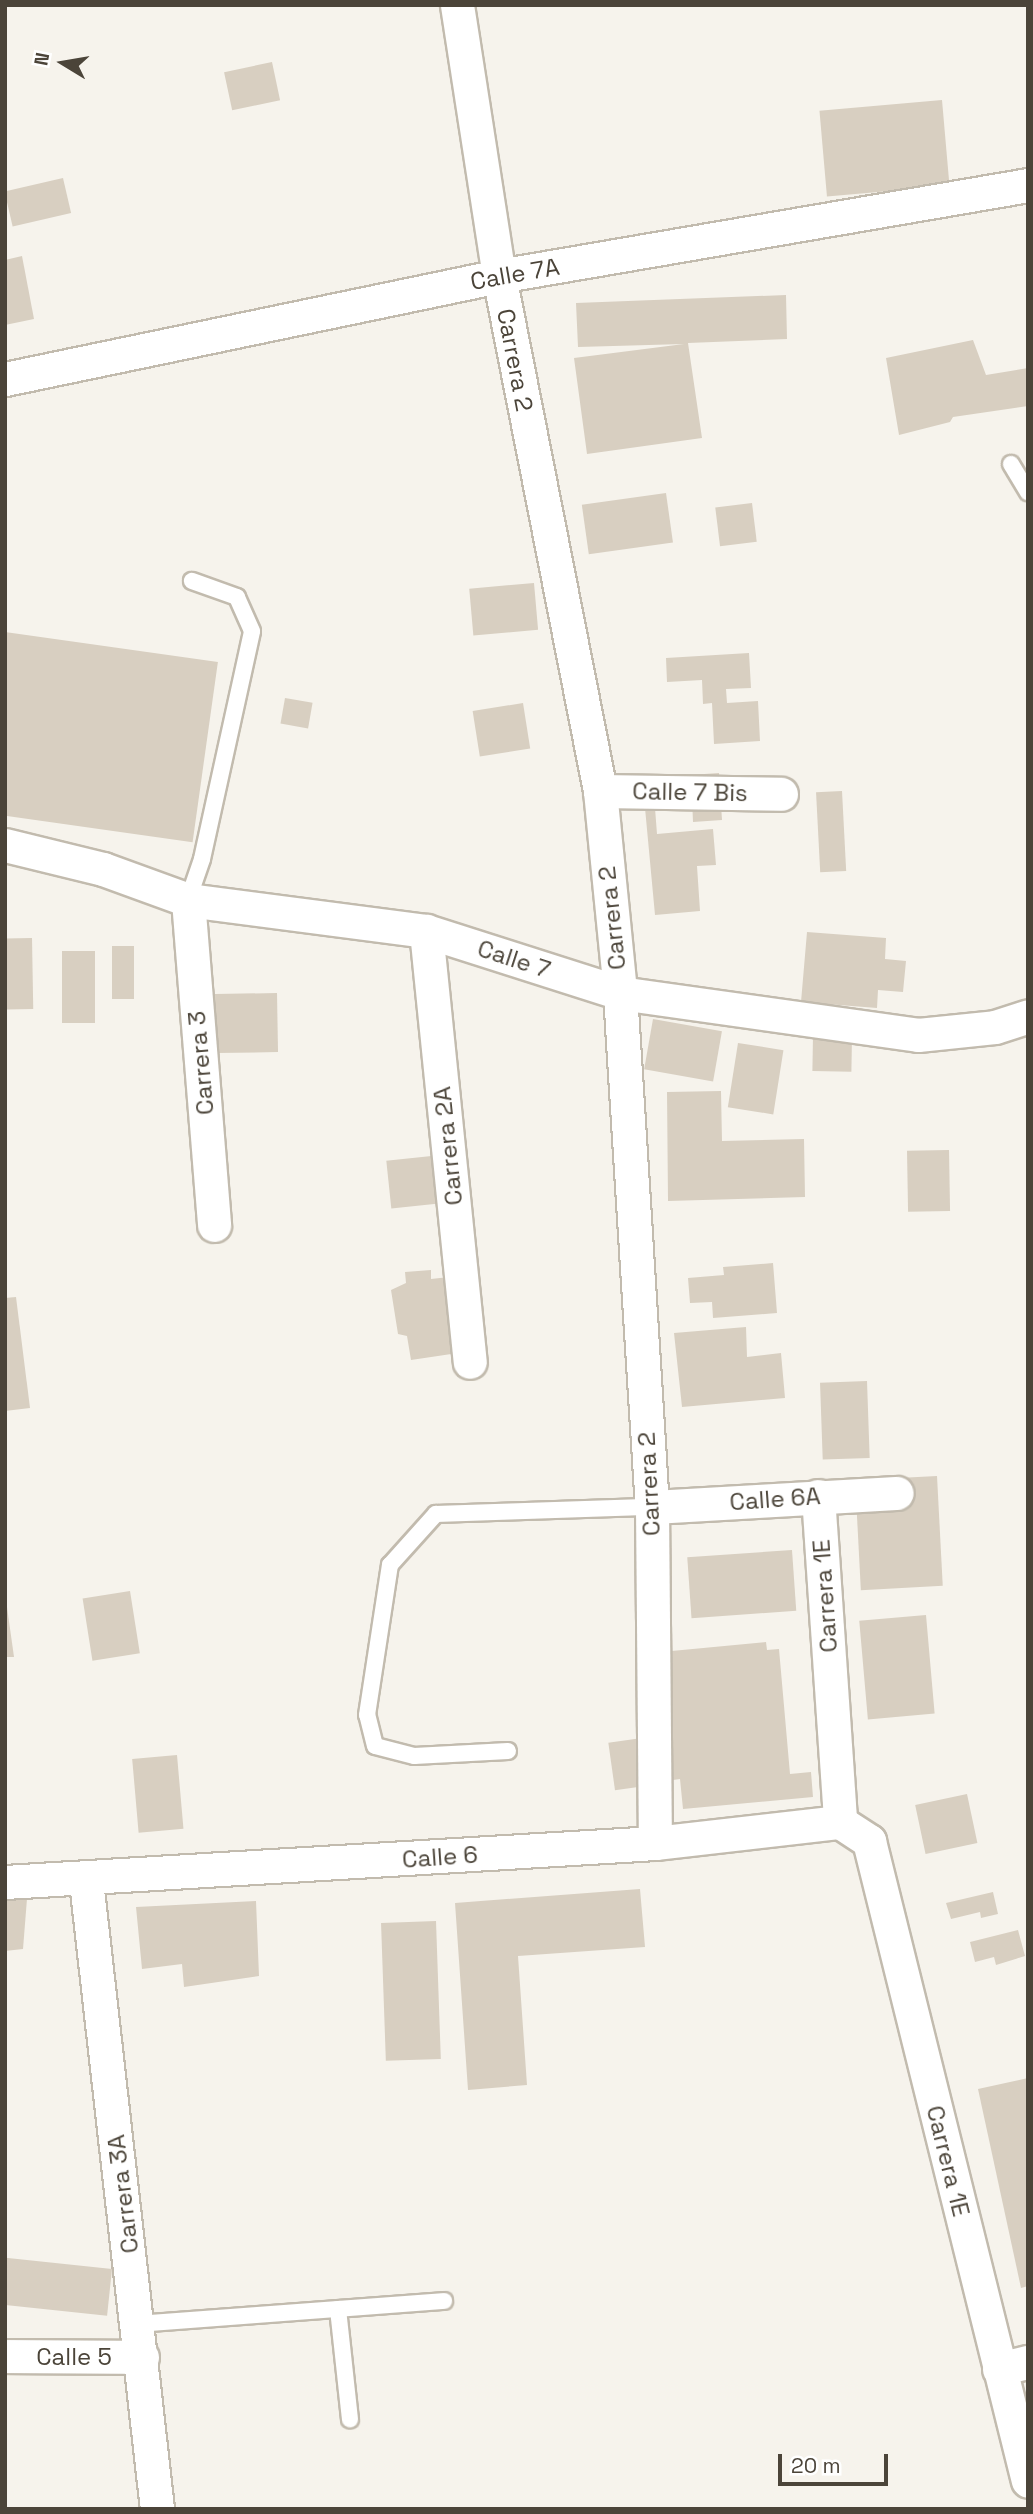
<!DOCTYPE html>
<html>
<head>
<meta charset="utf-8">
<style>
  body { margin:0 }
  #map { position:relative; width:1033px; height:2514px; overflow:hidden; background:#f6f3ec; font-family:"Space Grotesk",sans-serif }
  div>[style] { position:absolute }
  [style*='--x'] { left:calc(var(--x)*1px); top:calc(var(--y)*1px); width:calc(var(--w)*1px); rotate:calc(var(--a)*1deg) }
  .building>* { inset:0; background:#d8cfc1; transform-origin:0 0 }
  .roads { filter:drop-shadow(2px 0 #c2bbae) drop-shadow(-2px 0 #c2bbae) drop-shadow(0 2px #c2bbae) drop-shadow(0 -2px #c2bbae) }
  .lane>* { height:16px; margin:-8px; padding:0 8px; transform-origin:8px; border-radius:8px; background:#fff }
  .street>* { height:33px; margin:-16.5px; padding:0 16.5px; transform-origin:16.5px; border-radius:16.5px; background:#fff }
  span { translate:-50% -50%; white-space:nowrap; text-align:center; line-height:1.15; -webkit-text-stroke:7px #fff; paint-order:stroke }
  .street-label { font-size:24px; color:#4b4439 }
  .frame { position:absolute; inset:0; border:7px solid #4b4439; pointer-events:none }
  .north { position:absolute; left:28px; top:28px; width:70px; height:70px; -webkit-text-stroke:5px #fff; paint-order:stroke; rotate:281deg; font-size:19px; font-weight:700; line-height:28px; text-align:center; color:#4b4439 }
  .north::after { content:''; display:block; margin:auto; width:24px; height:32px; background:#4b4439; clip-path:polygon(50% 0,100% 100%,50% 72%,0 100%) }
  .scale { position:absolute; left:778px; top:2454px; width:110px; height:32px; box-sizing:border-box; border:4px solid #4b4439; border-top:0; padding-left:9px; font-size:21px; line-height:24px; white-space:nowrap; color:#4b4439; -webkit-text-stroke:5px #fff; paint-order:stroke }
</style>
</head>
<body>
<div id="map">
  <div class="building">
    <i style="left:272px;top:62px;width:39px;height:49px;rotate:78deg"></i>
    <i style="left:942px;top:100px;width:86px;height:123px;rotate:85deg"></i>
    <i style="left:63px;top:178px;width:36px;height:60px;rotate:77deg"></i>
    <i style="clip-path:polygon(22px 256px,34px 319px,5px 325px,5px 260px)"></i>
    <i style="clip-path:polygon(786px 295px,787px 339px,688px 343px,702px 438px,587px 454px,574px 358px,684px 344px,578px 347px,576px 303px)"></i>
    <i style="clip-path:polygon(973px 340px,986px 375px,1028px 368px,1028px 406px,953px 417px,950px 422px,899px 435px,886px 358px)"></i>
    <i style="left:666px;top:493px;width:50px;height:85px;rotate:82deg"></i>
    <i style="left:752px;top:503px;width:39px;height:37px;rotate:83deg"></i>
    <i style="left:534px;top:583px;width:47px;height:65px;rotate:85deg"></i>
    <i style="left:5px;top:632px;width:215px;height:182px;rotate:8deg"></i>
    <i style="clip-path:polygon(749px 653px,751px 688px,726px 689px,727px 703px,758px 701px,760px 741px,714px 744px,712px 703px,703px 704px,702px 680px,667px 682px,666px 658px)"></i>
    <i style="left:285px;top:698px;width:28px;height:26px;rotate:10deg"></i>
    <i style="left:523px;top:703px;width:46px;height:51px;rotate:81deg"></i>
    <i style="clip-path:polygon(719px 773px,722px 820px,693px 822px,692px 799px,660px 777px)"></i>
    <i style="left:842px;top:791px;width:80px;height:26px;rotate:87deg"></i>
    <i style="clip-path:polygon(645px 808px,655px 808px,657px 834px,713px 829px,716px 865px,697px 866px,700px 911px,655px 915px)"></i>
    <i style="clip-path:polygon(807px 932px,886px 938px,885px 959px,906px 961px,903px 992px,878px 990px,877px 1008px,801px 1002px)"></i>
    <i style="left:32px;top:938px;width:71px;height:27px;rotate:89deg"></i>
    <i style="left:112px;top:946px;width:22px;height:53px"></i>
    <i style="left:62px;top:951px;width:33px;height:72px"></i>
    <i style="left:277px;top:993px;width:59px;height:62px;rotate:89deg"></i>
    <i style="left:653px;top:1019px;width:70px;height:51px;rotate:10deg"></i>
    <i style="left:813px;top:1036px;width:39px;height:35px;rotate:1deg"></i>
    <i style="left:738px;top:1043px;width:46px;height:65px;rotate:9deg"></i>
    <i style="clip-path:polygon(721px 1091px,722px 1141px,804px 1139px,805px 1197px,668px 1201px,667px 1092px)"></i>
    <i style="left:949px;top:1150px;width:61px;height:42px;rotate:89deg"></i>
    <i style="left:441px;top:1155px;width:48px;height:55px;rotate:84deg"></i>
    <i style="clip-path:polygon(773px 1263px,777px 1313px,713px 1318px,712px 1302px,690px 1303px,688px 1278px,724px 1275px,723px 1267px)"></i>
    <i style="clip-path:polygon(431px 1270px,431px 1279px,449px 1277px,458px 1353px,411px 1360px,407px 1336px,398px 1334px,391px 1290px,406px 1283px,405px 1272px)"></i>
    <i style="clip-path:polygon(16px 1297px,30px 1408px,5px 1411px,5px 1298px)"></i>
    <i style="clip-path:polygon(746px 1327px,747px 1357px,781px 1353px,785px 1398px,682px 1407px,674px 1333px)"></i>
    <i style="left:867px;top:1381px;width:77px;height:47px;rotate:88deg"></i>
    <i style="left:937px;top:1476px;width:110px;height:82px;rotate:87deg"></i>
    <i style="left:792px;top:1550px;width:61px;height:105px;rotate:86deg"></i>
    <i style="left:130px;top:1591px;width:63px;height:48px;rotate:81deg"></i>
    <i style="clip-path:polygon(5px 1593px,14px 1657px,5px 1657px)"></i>
    <i style="left:926px;top:1615px;width:99px;height:67px;rotate:85deg"></i>
    <i style="clip-path:polygon(766px 1642px,767px 1650px,779px 1649px,790px 1774px,811px 1772px,813px 1797px,683px 1809px,680px 1779px,673px 1780px,661px 1652px)"></i>
    <i style="left:642px;top:1738px;width:48px;height:34px;rotate:82deg"></i>
    <i style="left:177px;top:1755px;width:74px;height:45px;rotate:85deg"></i>
    <i style="left:967px;top:1794px;width:50px;height:53px;rotate:78deg"></i>
    <i style="clip-path:polygon(28px 1886px,23px 1949px,5px 1951px,5px 1888px)"></i>
    <i style="clip-path:polygon(640px 1889px,645px 1947px,518px 1956px,527px 2085px,468px 2090px,455px 1903px)"></i>
    <i style="clip-path:polygon(993px 1892px,998px 1914px,981px 1918px,980px 1912px,951px 1919px,946px 1903px)"></i>
    <i style="clip-path:polygon(256px 1901px,259px 1976px,184px 1987px,182px 1964px,142px 1969px,136px 1907px)"></i>
    <i style="left:436px;top:1921px;width:138px;height:55px;rotate:88deg"></i>
    <i style="clip-path:polygon(1018px 1930px,1025px 1956px,996px 1965px,994px 1957px,975px 1962px,970px 1942px)"></i>
    <i style="clip-path:polygon(1028px 2078px,1028px 2286px,1021px 2288px,978px 2089px)"></i>
    <i style="left:112px;top:2269px;width:47px;height:107px;rotate:96deg"></i>
  </div>
  <div class="roads">
    <div class="lane">
      <i style="--x:1011;--y:464;--w:33;--a:59"></i>
      <i style="--x:188;--y:900;--w:43;--a:-71.1"></i>
      <i style="--x:202;--y:859;--w:233;--a:-77.6"></i>
      <i style="--x:252;--y:631;--w:37;--a:-114"></i>
      <i style="--x:237;--y:597;--w:48;--a:-160.4"></i>
      <i style="--x:508;--y:1751;--w:94;--a:177"></i>
      <i style="--x:414;--y:1756;--w:40;--a:-165.6"></i>
      <i style="--x:375;--y:1746;--w:32;--a:-104"></i>
      <i style="--x:367;--y:1715;--w:152;--a:-81.3"></i>
      <i style="--x:390;--y:1565;--w:69;--a:-48"></i>
      <i style="--x:436;--y:1514;--w:216;--a:-1.9"></i>
      <i style="--x:338;--y:2309;--w:111;--a:83.8"></i>
      <i style="--x:138;--y:2324;--w:307;--a:-4.3"></i>
    </div>
    <div class="street">
      <i style="--x:457;--y:5;--w:274;--a:81.2"></i>
      <i style="--x:499;--y:276;--w:525;--a:78.9"></i>
      <i style="--x:600;--y:791;--w:203;--a:84.3"></i>
      <i style="--x:620;--y:993;--w:515;--a:86.44"></i>
      <i style="--x:652;--y:1507;--w:336;--a:89.5"></i>
      <i style="--x:5;--y:379;--w:505;--a:-11.78"></i>
      <i style="--x:499;--y:276;--w:537;--a:-9.76"></i>
      <i style="--x:600;--y:791;--w:181;--a:0.9"></i>
      <i style="--x:5;--y:845;--w:101;--a:13.8"></i>
      <i style="--x:103;--y:869;--w:90;--a:20"></i>
      <i style="--x:188;--y:900;--w:240;--a:7.4"></i>
      <i style="--x:426;--y:931;--w:204;--a:17.7"></i>
      <i style="--x:620;--y:993;--w:301;--a:8"></i>
      <i style="--x:918;--y:1035;--w:77;--a:-5.9"></i>
      <i style="--x:995;--y:1027;--w:35;--a:-18"></i>
      <i style="--x:188;--y:900;--w:326;--a:85.4"></i>
      <i style="--x:426;--y:931;--w:433;--a:84.2"></i>
      <i style="--x:818;--y:1496;--w:327;--a:86.1"></i>
      <i style="--x:652;--y:1507;--w:245;--a:-3.3"></i>
      <i style="--x:86;--y:1881;--w:632;--a:83.55"></i>
      <i style="--x:5;--y:1882;--w:651;--a:-3.43"></i>
      <i style="--x:655;--y:1843;--w:186;--a:-6.5"></i>
      <i style="--x:840;--y:1822;--w:35;--a:33"></i>
      <i style="--x:869;--y:1841;--w:659;--a:76.05"></i>
      <i style="--x:5;--y:2356;--w:137;--a:0.4"></i>
      <i style="--x:999;--y:2369;--w:30;--a:-14"></i>
    </div>
  </div>
  <div class="street-label">
    <span style="left:515px;top:274px;rotate:-10deg">Calle 7A</span>
    <span style="left:515px;top:360px;rotate:79deg">Carrera 2</span>
    <span style="left:690px;top:792px;rotate:1deg">Calle 7 Bis</span>
    <span style="left:612px;top:918px;rotate:-96deg">Carrera 2</span>
    <span style="left:514px;top:959px;rotate:18deg">Calle 7</span>
    <span style="left:201px;top:1063px;rotate:-95deg">Carrera 3</span>
    <span style="left:448px;top:1146px;rotate:-96deg">Carrera 2A</span>
    <span style="left:649px;top:1484px;rotate:-93deg">Carrera 2</span>
    <span style="left:775px;top:1499px;rotate:-4deg">Calle 6A</span>
    <span style="left:825px;top:1596px;rotate:-94deg">Carrera 1E</span>
    <span style="left:440px;top:1857px;rotate:-4deg">Calle 6</span>
    <span style="left:948px;top:2161px;rotate:76deg">Carrera 1E</span>
    <span style="left:123px;top:2194px;rotate:-97deg">Carrera 3A</span>
    <span style="left:74px;top:2357px">Calle 5</span>
  </div>
  <div class="frame"></div>
  <div class="north">N</div>
  <div class="scale">20 m</div>
</div>
</body>
</html>
